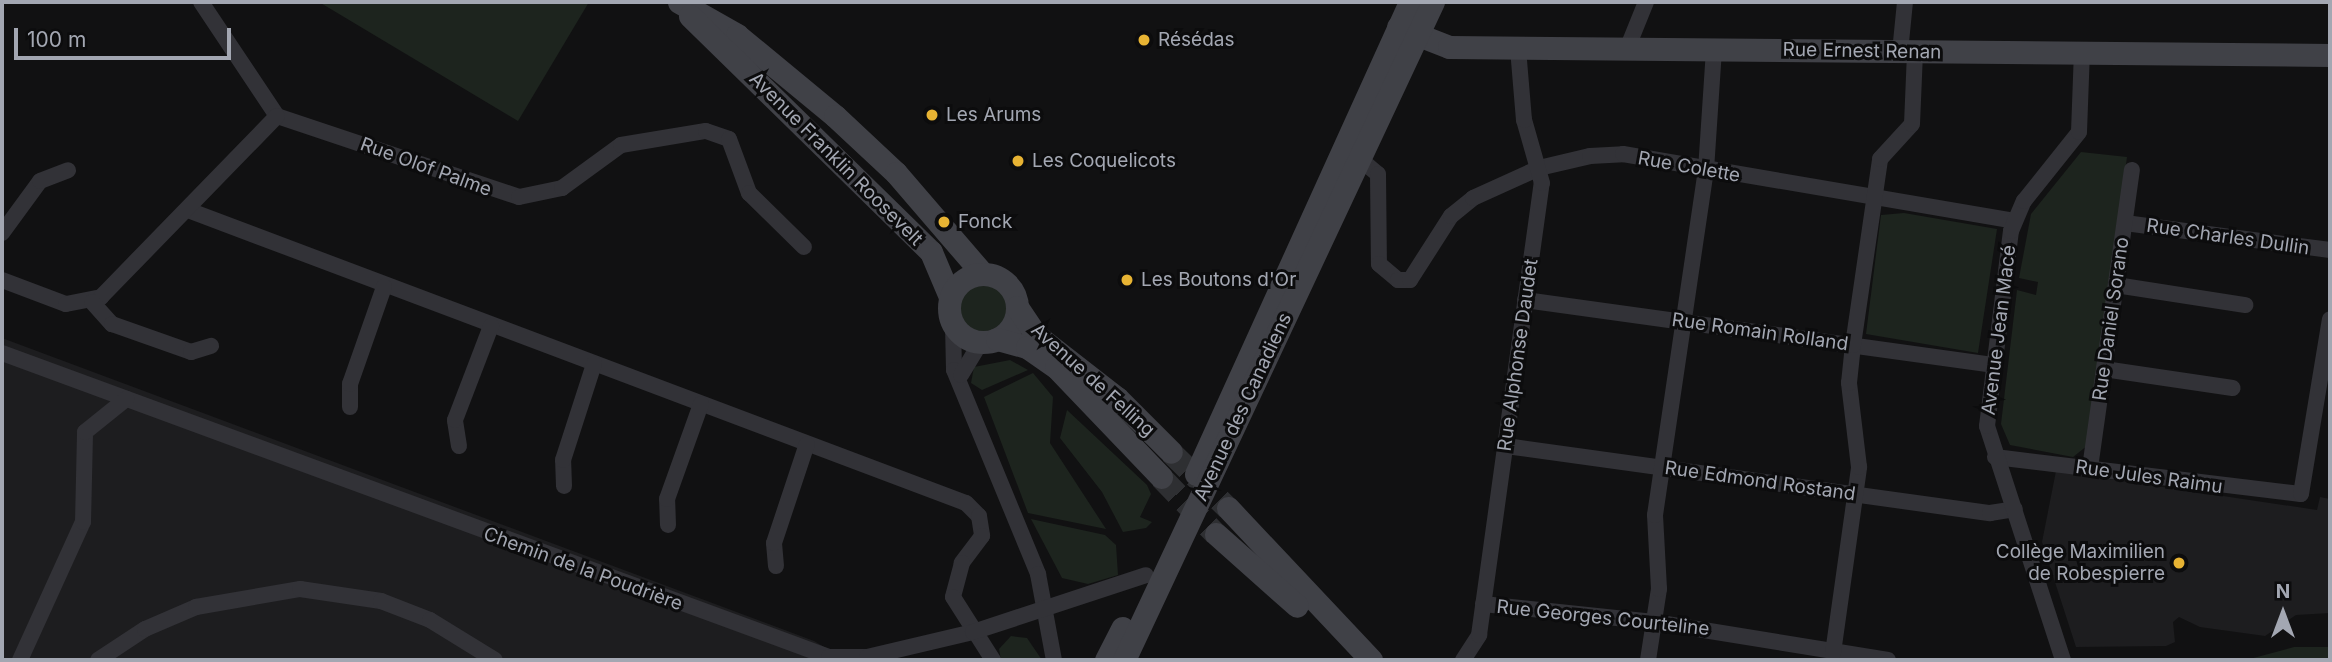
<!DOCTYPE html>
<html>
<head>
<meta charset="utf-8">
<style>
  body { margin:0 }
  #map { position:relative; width:2332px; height:662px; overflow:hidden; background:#111112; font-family:Inter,sans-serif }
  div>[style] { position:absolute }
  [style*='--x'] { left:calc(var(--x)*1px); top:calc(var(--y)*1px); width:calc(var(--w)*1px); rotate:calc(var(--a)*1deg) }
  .built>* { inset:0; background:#1d1d1f }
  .green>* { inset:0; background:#1d241e }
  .round { border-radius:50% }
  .secondary-tunnel>* { height:23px; margin-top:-11.5px; transform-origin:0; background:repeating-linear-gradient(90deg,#2e2f32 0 23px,transparent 0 34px) }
  .street>* { height:16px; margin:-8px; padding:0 8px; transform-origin:8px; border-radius:8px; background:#323237 }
  .secondary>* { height:23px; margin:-11.5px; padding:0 11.5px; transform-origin:11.5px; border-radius:11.5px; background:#404147 }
  .secondary>.ring { margin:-11.5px; padding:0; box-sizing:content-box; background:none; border:23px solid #404147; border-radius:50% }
  .dots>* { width:19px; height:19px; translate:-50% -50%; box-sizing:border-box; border:4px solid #0c0c0d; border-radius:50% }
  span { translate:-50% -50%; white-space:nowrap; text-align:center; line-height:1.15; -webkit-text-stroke:6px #0c0c0d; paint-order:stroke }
  .poi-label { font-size:19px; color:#a3a7b2 }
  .left { translate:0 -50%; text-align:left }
  .right { translate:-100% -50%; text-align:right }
  .street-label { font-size:19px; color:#a3a7b2 }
  .frame { position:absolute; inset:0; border:4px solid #a3a7b2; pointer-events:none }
  .north { position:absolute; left:2248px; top:578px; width:70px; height:70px; -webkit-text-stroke:5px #0c0c0d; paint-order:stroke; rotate:0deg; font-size:19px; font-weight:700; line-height:28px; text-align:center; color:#a3a7b2 }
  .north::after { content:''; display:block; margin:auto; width:24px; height:32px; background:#a3a7b2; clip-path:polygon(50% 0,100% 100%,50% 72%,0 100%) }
  .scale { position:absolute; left:14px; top:28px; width:217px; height:32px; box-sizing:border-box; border:4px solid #a3a7b2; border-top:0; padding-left:9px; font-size:21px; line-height:24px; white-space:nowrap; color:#a3a7b2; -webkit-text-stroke:5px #0c0c0d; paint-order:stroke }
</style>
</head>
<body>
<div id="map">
  <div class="built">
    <i style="clip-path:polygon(2px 338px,814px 641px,846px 660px,2px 660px)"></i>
    <i style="clip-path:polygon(2056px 471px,2317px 510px,2320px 497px,2330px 499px,2330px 613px,2296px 615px,2265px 636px,2200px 627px,2179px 617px,2173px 622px,2175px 642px,2166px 646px,2076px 647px,2042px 542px)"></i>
  </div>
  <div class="green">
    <i style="clip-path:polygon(319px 2px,589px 2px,518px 121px)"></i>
    <i style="clip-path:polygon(2081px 152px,2127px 157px,2088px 445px,2073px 457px,2010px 445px,2001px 424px,2017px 290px,2036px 295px,2038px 282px,2019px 278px,2031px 214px)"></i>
    <i style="clip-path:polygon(1904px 213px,1997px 229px,1978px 353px,1866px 334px,1881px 215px)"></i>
    <i class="round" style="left:959px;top:284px;width:48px;height:48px"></i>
    <i style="clip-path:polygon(1010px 360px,1028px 370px,982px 390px,971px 383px,974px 367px)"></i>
    <i style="clip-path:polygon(1033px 373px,1053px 397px,1050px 443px,1106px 529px,1028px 513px,984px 397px)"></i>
    <i style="clip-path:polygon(1067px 410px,1147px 485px,1151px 494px,1140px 517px,1152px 522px,1146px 528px,1123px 532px,1102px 492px,1060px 438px)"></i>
    <i style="clip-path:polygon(1031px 519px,1105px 535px,1116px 545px,1118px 575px,1088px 584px,1062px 578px)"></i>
    <i style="clip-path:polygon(1011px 636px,1027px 638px,1042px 660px,1001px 660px,999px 649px)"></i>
    <i style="clip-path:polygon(2294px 647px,2330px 647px,2330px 660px,2246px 660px)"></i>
  </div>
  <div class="secondary-tunnel">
    <i style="--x:1171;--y:452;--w:80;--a:44.5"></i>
    <i style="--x:1161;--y:477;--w:79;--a:46"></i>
  </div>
  <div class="street">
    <i style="--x:201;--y:2;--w:137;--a:56.3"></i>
    <i style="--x:277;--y:116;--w:255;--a:18.5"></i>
    <i style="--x:519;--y:197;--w:44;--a:-11.8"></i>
    <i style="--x:562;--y:188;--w:73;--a:-36.1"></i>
    <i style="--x:621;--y:145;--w:86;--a:-9.4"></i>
    <i style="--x:706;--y:131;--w:24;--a:19"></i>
    <i style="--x:729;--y:139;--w:58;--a:69.7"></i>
    <i style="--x:749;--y:193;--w:77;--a:44.5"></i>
    <i style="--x:1627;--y:49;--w:51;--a:-68"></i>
    <i style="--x:1900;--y:52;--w:50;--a:-84.3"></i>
    <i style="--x:1360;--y:159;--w:23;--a:40"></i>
    <i style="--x:1378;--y:174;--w:90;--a:89.4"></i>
    <i style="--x:1379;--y:264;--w:25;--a:40"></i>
    <i style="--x:1398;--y:280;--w:12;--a:0"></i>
    <i style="--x:1410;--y:280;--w:76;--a:-57.4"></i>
    <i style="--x:1451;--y:216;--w:28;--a:-39"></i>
    <i style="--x:1473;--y:198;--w:72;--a:-24.4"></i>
    <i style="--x:1539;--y:168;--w:52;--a:-13.2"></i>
    <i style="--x:1590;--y:156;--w:33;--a:-3"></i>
    <i style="--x:1623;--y:154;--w:397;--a:9.7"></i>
    <i style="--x:188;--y:210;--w:831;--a:20.64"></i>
    <i style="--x:966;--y:503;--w:18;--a:45"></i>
    <i style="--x:979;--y:516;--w:20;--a:81"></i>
    <i style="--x:982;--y:536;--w:34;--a:127"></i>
    <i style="--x:962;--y:563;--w:35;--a:105"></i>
    <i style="--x:953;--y:597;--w:75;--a:57.6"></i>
    <i style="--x:2125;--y:223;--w:207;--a:7.5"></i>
    <i style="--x:2;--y:233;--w:64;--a:-53.8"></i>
    <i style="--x:40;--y:181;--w:30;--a:-21"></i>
    <i style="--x:2;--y:280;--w:68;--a:20.6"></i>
    <i style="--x:66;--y:304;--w:36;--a:-11"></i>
    <i style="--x:101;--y:297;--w:252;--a:-45.8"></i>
    <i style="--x:2116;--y:285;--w:131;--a:8.8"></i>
    <i style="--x:1525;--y:300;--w:474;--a:7.9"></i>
    <i style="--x:92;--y:302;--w:30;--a:48"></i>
    <i style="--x:112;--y:324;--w:84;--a:19.5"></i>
    <i style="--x:191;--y:352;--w:21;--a:-17"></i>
    <i style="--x:953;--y:325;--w:45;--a:88.7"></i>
    <i style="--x:954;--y:370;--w:221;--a:67.6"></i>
    <i style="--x:1038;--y:574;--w:87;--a:79.5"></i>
    <i style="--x:2;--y:353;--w:881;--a:20.18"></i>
    <i style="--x:829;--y:657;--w:38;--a:0"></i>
    <i style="--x:867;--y:657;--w:109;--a:-13.3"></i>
    <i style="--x:973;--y:632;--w:182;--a:-18.2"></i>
    <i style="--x:2104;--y:369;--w:130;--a:8.4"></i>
    <i style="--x:961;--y:375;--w:39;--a:-59"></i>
    <i style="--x:350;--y:407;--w:23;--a:-90"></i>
    <i style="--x:350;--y:384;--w:103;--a:-70.7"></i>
    <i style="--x:459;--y:446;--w:26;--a:-99"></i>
    <i style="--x:455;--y:420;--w:101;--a:-69"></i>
    <i style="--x:1506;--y:446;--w:489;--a:7.9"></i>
    <i style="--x:1990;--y:513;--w:25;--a:-9"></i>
    <i style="--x:1995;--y:457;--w:308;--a:6.9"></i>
    <i style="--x:2301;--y:494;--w:177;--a:-80.6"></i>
    <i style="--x:2090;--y:468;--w:301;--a:-82"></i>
    <i style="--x:564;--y:486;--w:26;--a:-92"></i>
    <i style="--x:563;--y:460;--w:101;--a:-72.1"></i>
    <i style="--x:668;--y:525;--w:26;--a:-92"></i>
    <i style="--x:667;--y:499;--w:101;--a:-70.3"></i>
    <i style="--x:776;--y:566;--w:23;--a:-95"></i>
    <i style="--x:774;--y:543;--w:104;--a:-71.6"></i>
    <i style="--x:1483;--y:604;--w:172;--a:6"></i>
    <i style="--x:1654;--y:622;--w:237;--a:9.2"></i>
    <i style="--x:1833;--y:653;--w:188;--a:-82"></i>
    <i style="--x:1859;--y:467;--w:85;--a:-96.8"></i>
    <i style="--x:1849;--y:383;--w:38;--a:-84"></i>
    <i style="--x:1853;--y:345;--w:188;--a:-81.7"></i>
    <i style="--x:1880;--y:159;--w:47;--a:-47.6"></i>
    <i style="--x:1912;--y:124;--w:72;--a:-87.6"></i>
    <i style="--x:20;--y:660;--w:152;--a:-65.5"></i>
    <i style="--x:83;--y:522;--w:90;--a:-88.7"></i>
    <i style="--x:85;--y:432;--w:53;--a:-38.8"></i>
    <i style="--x:98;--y:660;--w:56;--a:-33.4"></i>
    <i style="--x:145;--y:629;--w:56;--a:-23.3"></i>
    <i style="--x:196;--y:607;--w:106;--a:-9.8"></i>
    <i style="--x:300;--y:589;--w:82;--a:8.4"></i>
    <i style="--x:381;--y:601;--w:53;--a:21.2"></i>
    <i style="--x:430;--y:620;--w:76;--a:31.6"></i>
    <i style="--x:1463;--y:660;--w:30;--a:-57"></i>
    <i style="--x:1479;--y:635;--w:456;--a:-82.1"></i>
    <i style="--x:1542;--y:183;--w:66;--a:-105.9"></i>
    <i style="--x:1524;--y:120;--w:72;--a:-94.8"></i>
    <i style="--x:1648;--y:660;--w:72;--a:-81.2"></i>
    <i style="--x:1659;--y:589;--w:74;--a:-93.1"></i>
    <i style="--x:1655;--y:515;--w:349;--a:-81.6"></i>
    <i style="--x:1706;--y:170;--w:120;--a:-86.2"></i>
    <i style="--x:2063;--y:660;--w:246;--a:-108"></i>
    <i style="--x:1987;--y:426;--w:196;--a:-83"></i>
    <i style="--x:2011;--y:231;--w:33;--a:-67"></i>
    <i style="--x:2024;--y:201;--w:88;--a:-51.4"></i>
    <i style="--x:2079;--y:132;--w:80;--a:-87.9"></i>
  </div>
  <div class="secondary">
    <i style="--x:679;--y:2;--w:67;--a:29.6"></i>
    <i style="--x:737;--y:35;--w:127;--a:39.6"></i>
    <i style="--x:835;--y:116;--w:83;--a:43.1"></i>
    <i style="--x:896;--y:173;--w:132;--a:49.3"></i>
    <i style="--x:690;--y:16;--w:337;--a:44.4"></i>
    <i style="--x:931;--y:252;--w:49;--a:67.1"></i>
    <i style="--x:1398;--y:27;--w:55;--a:21.4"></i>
    <i style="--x:1449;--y:47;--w:881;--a:0.52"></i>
    <i class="ring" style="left:949px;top:274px;width:45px;height:45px"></i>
    <i style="--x:1017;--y:307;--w:34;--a:56"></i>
    <i style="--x:1036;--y:335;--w:103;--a:37.9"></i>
    <i style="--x:1117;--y:398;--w:76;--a:45"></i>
    <i style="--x:997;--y:339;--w:31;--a:15"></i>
    <i style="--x:1027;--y:347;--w:35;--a:35"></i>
    <i style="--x:1056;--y:367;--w:152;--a:46.3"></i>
    <i style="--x:1196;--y:474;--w:518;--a:-65.61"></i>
    <i style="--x:1228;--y:508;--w:209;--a:46.7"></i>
    <i style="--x:1216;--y:534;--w:108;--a:41.6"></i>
    <i style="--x:1106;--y:660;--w:36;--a:-63"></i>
    <i style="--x:1124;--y:660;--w:727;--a:-64.85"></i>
  </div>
  <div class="dots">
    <i style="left:1144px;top:40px;background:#e7b333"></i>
    <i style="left:932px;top:115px;background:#e7b333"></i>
    <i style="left:1018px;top:161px;background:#e7b333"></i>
    <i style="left:944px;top:222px;background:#e7b333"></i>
    <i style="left:1127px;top:280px;background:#e7b333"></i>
    <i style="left:2179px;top:563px;background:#e7b333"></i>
  </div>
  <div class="poi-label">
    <span class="left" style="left:1158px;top:40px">Résédas</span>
    <span class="left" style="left:946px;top:115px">Les Arums</span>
    <span class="left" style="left:1032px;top:161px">Les Coquelicots</span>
    <span class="left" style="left:958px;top:222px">Fonck</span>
    <span class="left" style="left:1141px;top:280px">Les Boutons d'Or</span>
    <span class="right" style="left:2165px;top:563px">Collège Maximilien<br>de Robespierre</span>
  </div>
  <div class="street-label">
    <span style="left:1862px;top:51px;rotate:1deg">Rue Ernest Renan</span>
    <span style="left:836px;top:159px;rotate:45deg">Avenue Franklin Roosevelt</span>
    <span style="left:426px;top:167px;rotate:20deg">Rue Olof Palme</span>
    <span style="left:1689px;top:167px;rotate:10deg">Rue Colette</span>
    <span style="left:2228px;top:237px;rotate:8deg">Rue Charles Dullin</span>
    <span style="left:2111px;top:319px;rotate:-82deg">Rue Daniel Sorano</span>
    <span style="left:1999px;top:330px;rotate:-83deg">Avenue Jean Macé</span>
    <span style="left:1760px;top:332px;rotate:8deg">Rue Romain Rolland</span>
    <span style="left:1518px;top:355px;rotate:-82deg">Rue Alphonse Daudet</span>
    <span style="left:1093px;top:380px;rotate:42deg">Avenue de Felling</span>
    <span style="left:1243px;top:407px;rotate:-65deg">Avenue des Canadiens</span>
    <span style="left:2149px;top:477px;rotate:8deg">Rue Jules Raimu</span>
    <span style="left:1760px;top:481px;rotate:8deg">Rue Edmond Rostand</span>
    <span style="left:583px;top:569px;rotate:20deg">Chemin de la Poudrière</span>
    <span style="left:1603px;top:618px;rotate:6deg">Rue Georges Courteline</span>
  </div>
  <div class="frame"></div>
  <div class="north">N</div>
  <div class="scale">100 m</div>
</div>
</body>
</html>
